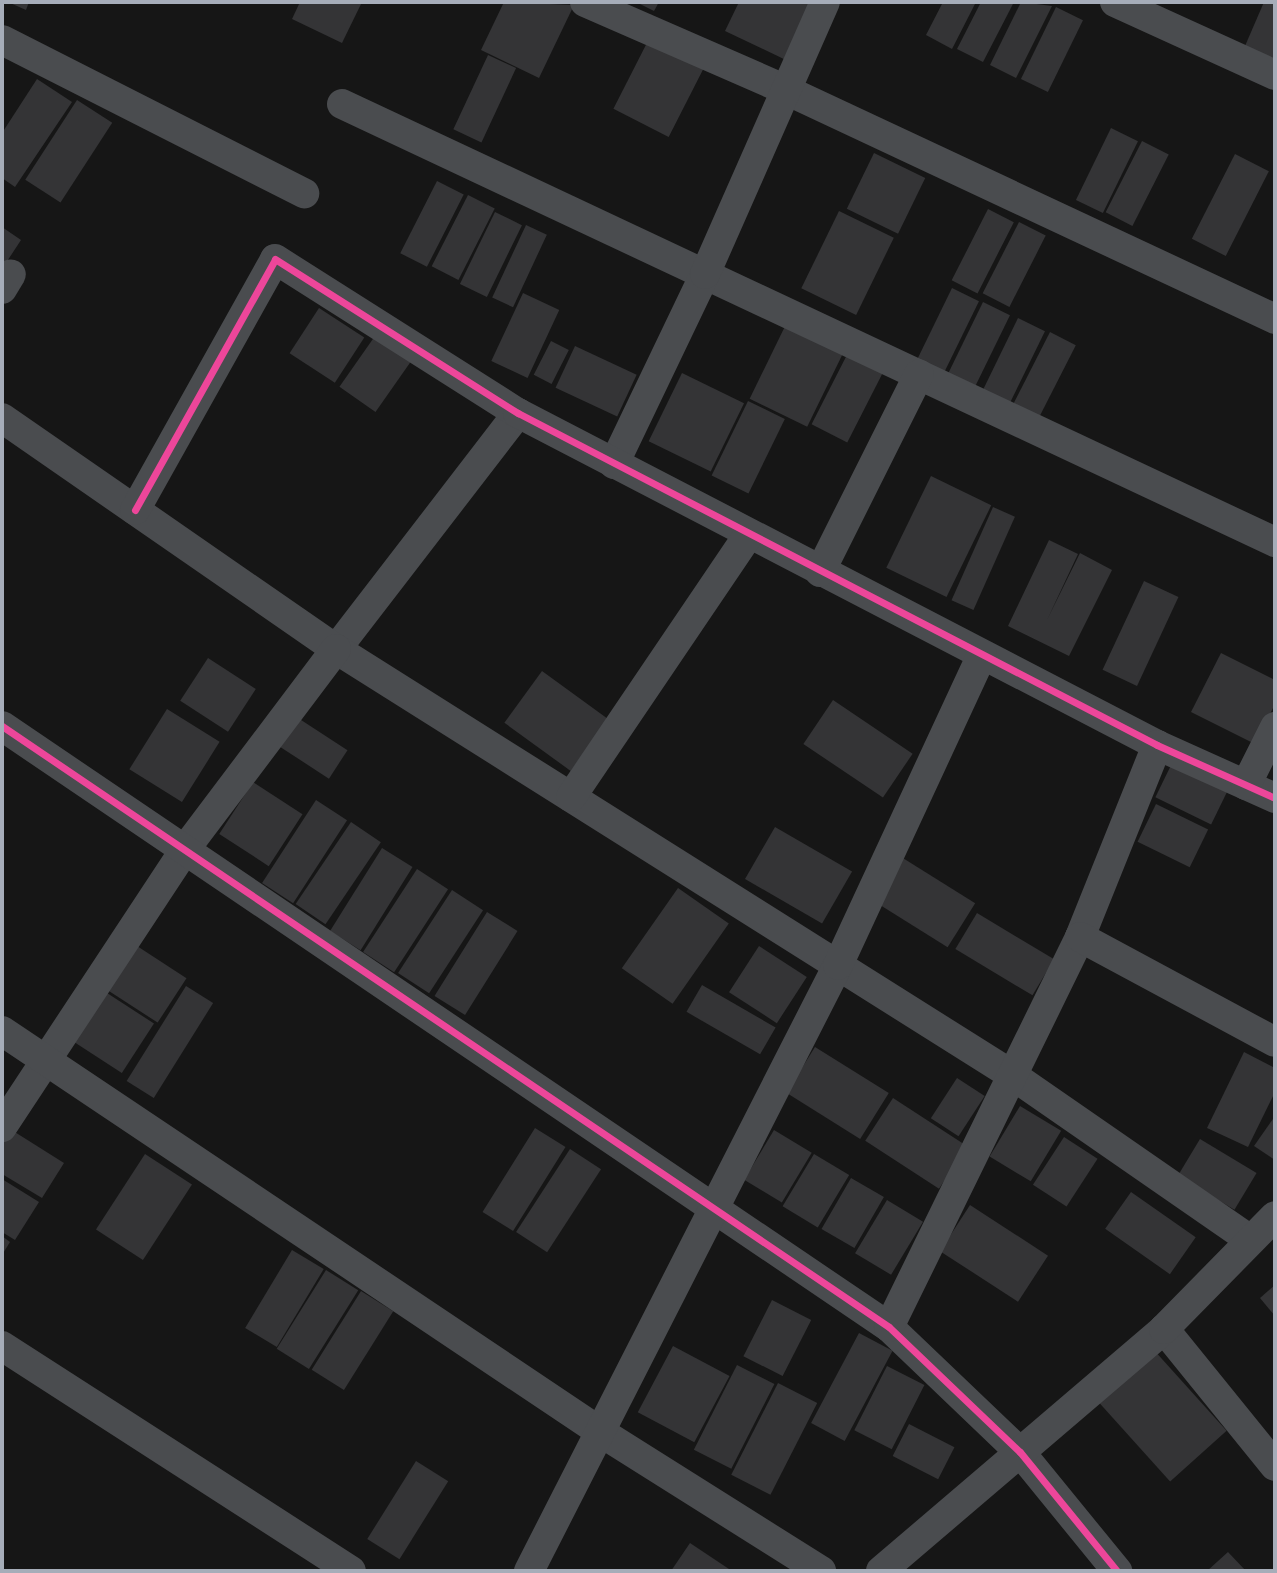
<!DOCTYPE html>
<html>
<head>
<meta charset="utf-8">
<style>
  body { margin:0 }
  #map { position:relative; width:1277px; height:1573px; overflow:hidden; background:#161616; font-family:"Titillium Web",sans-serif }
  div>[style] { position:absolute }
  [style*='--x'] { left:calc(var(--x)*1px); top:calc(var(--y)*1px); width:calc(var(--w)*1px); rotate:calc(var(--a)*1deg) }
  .building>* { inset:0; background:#343436; transform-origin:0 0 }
  .street>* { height:30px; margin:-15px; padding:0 15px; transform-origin:15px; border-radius:15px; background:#4a4c4f }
  .cycleway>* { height:7px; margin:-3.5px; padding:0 3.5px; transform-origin:3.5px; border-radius:3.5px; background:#ed469a }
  span { translate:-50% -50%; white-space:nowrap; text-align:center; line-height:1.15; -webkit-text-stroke:7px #101012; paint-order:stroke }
  .frame { position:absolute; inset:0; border:4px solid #a6adb9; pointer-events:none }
</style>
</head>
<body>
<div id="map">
  <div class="building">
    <i style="clip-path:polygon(8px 2px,29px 2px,26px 10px)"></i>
    <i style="clip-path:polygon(300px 2px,362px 2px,342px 43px,292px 19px)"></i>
    <i style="clip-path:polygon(504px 2px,574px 5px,539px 78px,481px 50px)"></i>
    <i style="clip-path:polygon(636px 2px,659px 2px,654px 11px)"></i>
    <i style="clip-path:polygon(739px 2px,816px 2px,788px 61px,725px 31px)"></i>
    <i style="clip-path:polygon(943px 2px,976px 2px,952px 49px,926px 35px)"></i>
    <i style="clip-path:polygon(981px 2px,1014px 2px,983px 62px,957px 49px)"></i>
    <i style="clip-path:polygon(1021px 2px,1052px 6px,1016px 78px,990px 65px)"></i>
    <i style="clip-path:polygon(1264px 2px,1275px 2px,1275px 59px,1245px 46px)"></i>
    <i style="left:1056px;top:7px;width:30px;height:80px;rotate:26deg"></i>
    <i style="left:652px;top:33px;width:62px;height:85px;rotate:27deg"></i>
    <i style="left:488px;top:55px;width:31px;height:82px;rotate:25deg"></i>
    <i style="clip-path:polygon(37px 79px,72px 102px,15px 187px,2px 178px,2px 133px)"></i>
    <i style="left:77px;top:100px;width:42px;height:95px;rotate:33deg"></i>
    <i style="left:1111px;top:128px;width:30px;height:80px;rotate:26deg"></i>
    <i style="left:1142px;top:141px;width:30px;height:80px;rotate:27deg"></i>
    <i style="left:874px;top:153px;width:57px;height:62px;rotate:26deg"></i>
    <i style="left:1235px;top:154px;width:38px;height:95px;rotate:27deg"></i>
    <i style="left:437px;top:181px;width:30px;height:81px;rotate:27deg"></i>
    <i style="left:468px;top:195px;width:30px;height:80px;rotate:27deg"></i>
    <i style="left:988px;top:209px;width:29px;height:80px;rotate:27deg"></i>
    <i style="left:839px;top:211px;width:61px;height:86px;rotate:26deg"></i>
    <i style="left:495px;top:212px;width:30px;height:80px;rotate:26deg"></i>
    <i style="left:1019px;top:222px;width:30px;height:80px;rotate:27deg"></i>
    <i style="left:526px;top:225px;width:23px;height:80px;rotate:25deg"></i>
    <i style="clip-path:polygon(2px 227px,21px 240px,2px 269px)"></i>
    <i style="left:952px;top:288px;width:30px;height:80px;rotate:26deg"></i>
    <i style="left:523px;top:293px;width:40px;height:75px;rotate:25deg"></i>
    <i style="left:983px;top:302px;width:30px;height:80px;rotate:26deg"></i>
    <i style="left:319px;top:308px;width:54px;height:54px;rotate:33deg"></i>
    <i style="left:790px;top:316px;width:64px;height:92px;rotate:26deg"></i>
    <i style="left:1018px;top:318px;width:30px;height:80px;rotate:26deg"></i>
    <i style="left:1050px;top:332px;width:29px;height:80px;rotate:27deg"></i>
    <i style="left:375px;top:336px;width:44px;height:62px;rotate:35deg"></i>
    <i style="left:551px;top:341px;width:20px;height:38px;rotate:27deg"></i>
    <i style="left:852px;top:345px;width:40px;height:89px;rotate:27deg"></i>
    <i style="left:575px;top:346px;width:68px;height:46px;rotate:25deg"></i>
    <i style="left:682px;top:373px;width:69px;height:76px;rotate:26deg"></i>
    <i style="left:748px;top:401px;width:41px;height:83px;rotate:26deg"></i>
    <i style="left:931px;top:476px;width:67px;height:102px;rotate:26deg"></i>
    <i style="left:993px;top:507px;width:24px;height:102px;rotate:24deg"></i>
    <i style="clip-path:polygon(1049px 540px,1078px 554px,1047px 620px,1080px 553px,1112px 570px,1069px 656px,1008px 626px)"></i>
    <i style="left:1144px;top:581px;width:38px;height:98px;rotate:25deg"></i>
    <i style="clip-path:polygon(1221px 653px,1275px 680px,1275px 704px,1255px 744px,1191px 712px)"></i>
    <i style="left:208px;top:658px;width:57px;height:51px;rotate:33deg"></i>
    <i style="left:542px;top:671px;width:82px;height:64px;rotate:36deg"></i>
    <i style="left:833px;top:700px;width:96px;height:53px;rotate:34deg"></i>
    <i style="left:167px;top:709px;width:62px;height:71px;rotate:32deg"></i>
    <i style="left:298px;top:718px;width:59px;height:34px;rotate:33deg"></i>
    <i style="left:1176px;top:755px;width:62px;height:47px;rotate:26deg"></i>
    <i style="left:253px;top:782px;width:59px;height:62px;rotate:33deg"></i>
    <i style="left:316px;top:800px;width:37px;height:99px;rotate:33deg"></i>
    <i style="left:1156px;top:804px;width:58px;height:42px;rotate:26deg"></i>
    <i style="left:351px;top:822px;width:36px;height:99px;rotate:34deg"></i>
    <i style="left:775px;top:827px;width:89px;height:60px;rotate:30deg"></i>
    <i style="left:382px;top:848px;width:36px;height:98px;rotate:32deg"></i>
    <i style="left:898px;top:855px;width:91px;height:52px;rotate:32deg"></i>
    <i style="left:417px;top:869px;width:37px;height:99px;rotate:33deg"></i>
    <i style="left:678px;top:888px;width:62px;height:98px;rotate:35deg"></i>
    <i style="left:452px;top:890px;width:37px;height:99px;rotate:33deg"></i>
    <i style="left:487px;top:912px;width:36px;height:99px;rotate:32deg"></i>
    <i style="left:977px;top:913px;width:90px;height:42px;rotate:31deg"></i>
    <i style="left:137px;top:946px;width:59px;height:53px;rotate:33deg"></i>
    <i style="left:759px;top:946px;width:57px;height:55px;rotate:33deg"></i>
    <i style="left:702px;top:985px;width:85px;height:31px;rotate:30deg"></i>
    <i style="left:186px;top:986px;width:32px;height:112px;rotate:32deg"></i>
    <i style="left:107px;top:993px;width:56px;height:59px;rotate:33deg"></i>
    <i style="left:815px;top:1047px;width:87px;height:54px;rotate:32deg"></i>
    <i style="clip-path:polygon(1244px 1052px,1275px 1068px,1275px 1092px,1248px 1147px,1207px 1128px)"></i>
    <i style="left:957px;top:1078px;width:33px;height:48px;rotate:33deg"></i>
    <i style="left:893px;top:1098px;width:88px;height:51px;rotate:33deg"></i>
    <i style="left:1020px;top:1106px;width:48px;height:59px;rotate:31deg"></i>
    <i style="clip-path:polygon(1275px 1116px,1275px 1160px,1254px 1146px)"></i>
    <i style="left:535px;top:1128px;width:36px;height:99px;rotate:32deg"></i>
    <i style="clip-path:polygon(10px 1129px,64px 1163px,42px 1198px,2px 1174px,2px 1143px)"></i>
    <i style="left:774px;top:1130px;width:44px;height:58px;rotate:31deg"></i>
    <i style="left:1064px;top:1137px;width:40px;height:57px;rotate:33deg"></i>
    <i style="left:1200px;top:1139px;width:66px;height:43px;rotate:31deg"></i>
    <i style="left:570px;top:1149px;width:37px;height:99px;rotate:33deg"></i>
    <i style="left:145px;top:1154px;width:56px;height:90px;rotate:33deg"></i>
    <i style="left:814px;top:1154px;width:41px;height:61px;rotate:31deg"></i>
    <i style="left:851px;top:1178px;width:38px;height:59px;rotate:30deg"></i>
    <i style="clip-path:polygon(2px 1179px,39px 1202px,15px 1240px,2px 1232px)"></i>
    <i style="left:1131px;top:1192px;width:79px;height:45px;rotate:35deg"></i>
    <i style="left:887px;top:1200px;width:42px;height:62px;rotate:31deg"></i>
    <i style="left:970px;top:1205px;width:93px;height:55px;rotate:33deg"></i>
    <i style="clip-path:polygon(2px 1236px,10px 1242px,2px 1255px)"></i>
    <i style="left:292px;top:1250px;width:37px;height:91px;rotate:31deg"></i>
    <i style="left:326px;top:1270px;width:38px;height:93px;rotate:32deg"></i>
    <i style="clip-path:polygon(1275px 1285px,1275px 1316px,1260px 1298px)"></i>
    <i style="left:361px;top:1291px;width:38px;height:93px;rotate:32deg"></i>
    <i style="left:772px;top:1300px;width:44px;height:63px;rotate:27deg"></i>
    <i style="left:859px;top:1333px;width:38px;height:102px;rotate:28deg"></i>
    <i style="left:673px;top:1346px;width:64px;height:75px;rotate:28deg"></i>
    <i style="left:1153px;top:1349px;width:110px;height:76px;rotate:48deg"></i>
    <i style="left:737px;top:1365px;width:42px;height:95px;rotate:27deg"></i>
    <i style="left:887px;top:1366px;width:42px;height:72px;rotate:27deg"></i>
    <i style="left:778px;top:1383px;width:44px;height:103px;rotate:27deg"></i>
    <i style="left:909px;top:1424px;width:51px;height:36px;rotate:27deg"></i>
    <i style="left:416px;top:1461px;width:38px;height:92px;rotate:32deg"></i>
    <i style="clip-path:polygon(690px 1543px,732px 1571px,671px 1571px)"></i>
    <i style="clip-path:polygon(1228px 1552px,1246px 1571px,1207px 1571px)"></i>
  </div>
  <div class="street">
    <i style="--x:585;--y:2;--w:219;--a:23.6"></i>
    <i style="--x:786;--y:90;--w:540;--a:25.09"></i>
    <i style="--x:1115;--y:2;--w:176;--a:24.5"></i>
    <i style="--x:2;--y:40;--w:339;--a:26.9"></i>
    <i style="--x:342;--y:104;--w:1031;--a:25.15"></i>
    <i style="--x:2;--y:289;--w:17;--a:-59"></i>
    <i style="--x:518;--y:413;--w:298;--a:127.6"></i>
    <i style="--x:336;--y:649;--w:803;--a:32.22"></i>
    <i style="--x:1015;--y:1077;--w:286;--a:34.7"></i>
    <i style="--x:2;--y:418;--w:406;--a:34.7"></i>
    <i style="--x:336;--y:649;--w:253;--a:127"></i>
    <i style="--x:184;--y:851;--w:331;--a:123.4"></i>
    <i style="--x:614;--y:464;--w:211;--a:-64.4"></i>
    <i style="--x:705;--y:274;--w:297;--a:-66.2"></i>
    <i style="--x:135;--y:510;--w:287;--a:-60.8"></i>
    <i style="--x:275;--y:259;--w:288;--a:32.4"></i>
    <i style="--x:518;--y:413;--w:720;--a:27.45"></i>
    <i style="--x:1157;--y:745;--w:129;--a:24.2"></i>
    <i style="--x:820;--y:572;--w:221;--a:-63.4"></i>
    <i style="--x:2;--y:726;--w:1071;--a:34.12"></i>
    <i style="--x:889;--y:1327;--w:181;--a:43.7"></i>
    <i style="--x:1020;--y:1452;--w:154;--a:50.8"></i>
    <i style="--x:1246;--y:785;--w:65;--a:-63.4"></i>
    <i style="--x:571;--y:797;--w:318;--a:-55.9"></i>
    <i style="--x:1080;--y:937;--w:207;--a:-68.1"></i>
    <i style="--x:2;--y:1031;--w:722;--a:33.82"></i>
    <i style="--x:602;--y:1433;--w:259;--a:32.2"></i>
    <i style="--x:889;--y:1327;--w:434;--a:-63.9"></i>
    <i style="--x:1080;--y:937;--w:221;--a:28.3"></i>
    <i style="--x:1164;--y:1329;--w:176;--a:51"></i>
    <i style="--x:2;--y:1346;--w:415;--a:32.8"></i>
    <i style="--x:529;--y:1571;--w:680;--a:-62.98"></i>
    <i style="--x:838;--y:965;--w:342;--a:-65.1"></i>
    <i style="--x:881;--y:1571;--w:372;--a:-40.5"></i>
    <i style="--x:1164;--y:1329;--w:158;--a:-45.5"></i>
  </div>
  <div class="cycleway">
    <i style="--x:135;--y:510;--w:287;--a:-60.8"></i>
    <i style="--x:275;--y:259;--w:288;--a:32.4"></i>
    <i style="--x:518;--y:413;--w:720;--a:27.45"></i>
    <i style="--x:1157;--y:745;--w:129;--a:24.2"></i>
    <i style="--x:2;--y:726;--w:1071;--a:34.12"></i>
    <i style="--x:889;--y:1327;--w:181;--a:43.7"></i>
    <i style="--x:1020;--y:1452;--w:154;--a:50.8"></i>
  </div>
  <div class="frame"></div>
</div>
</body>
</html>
